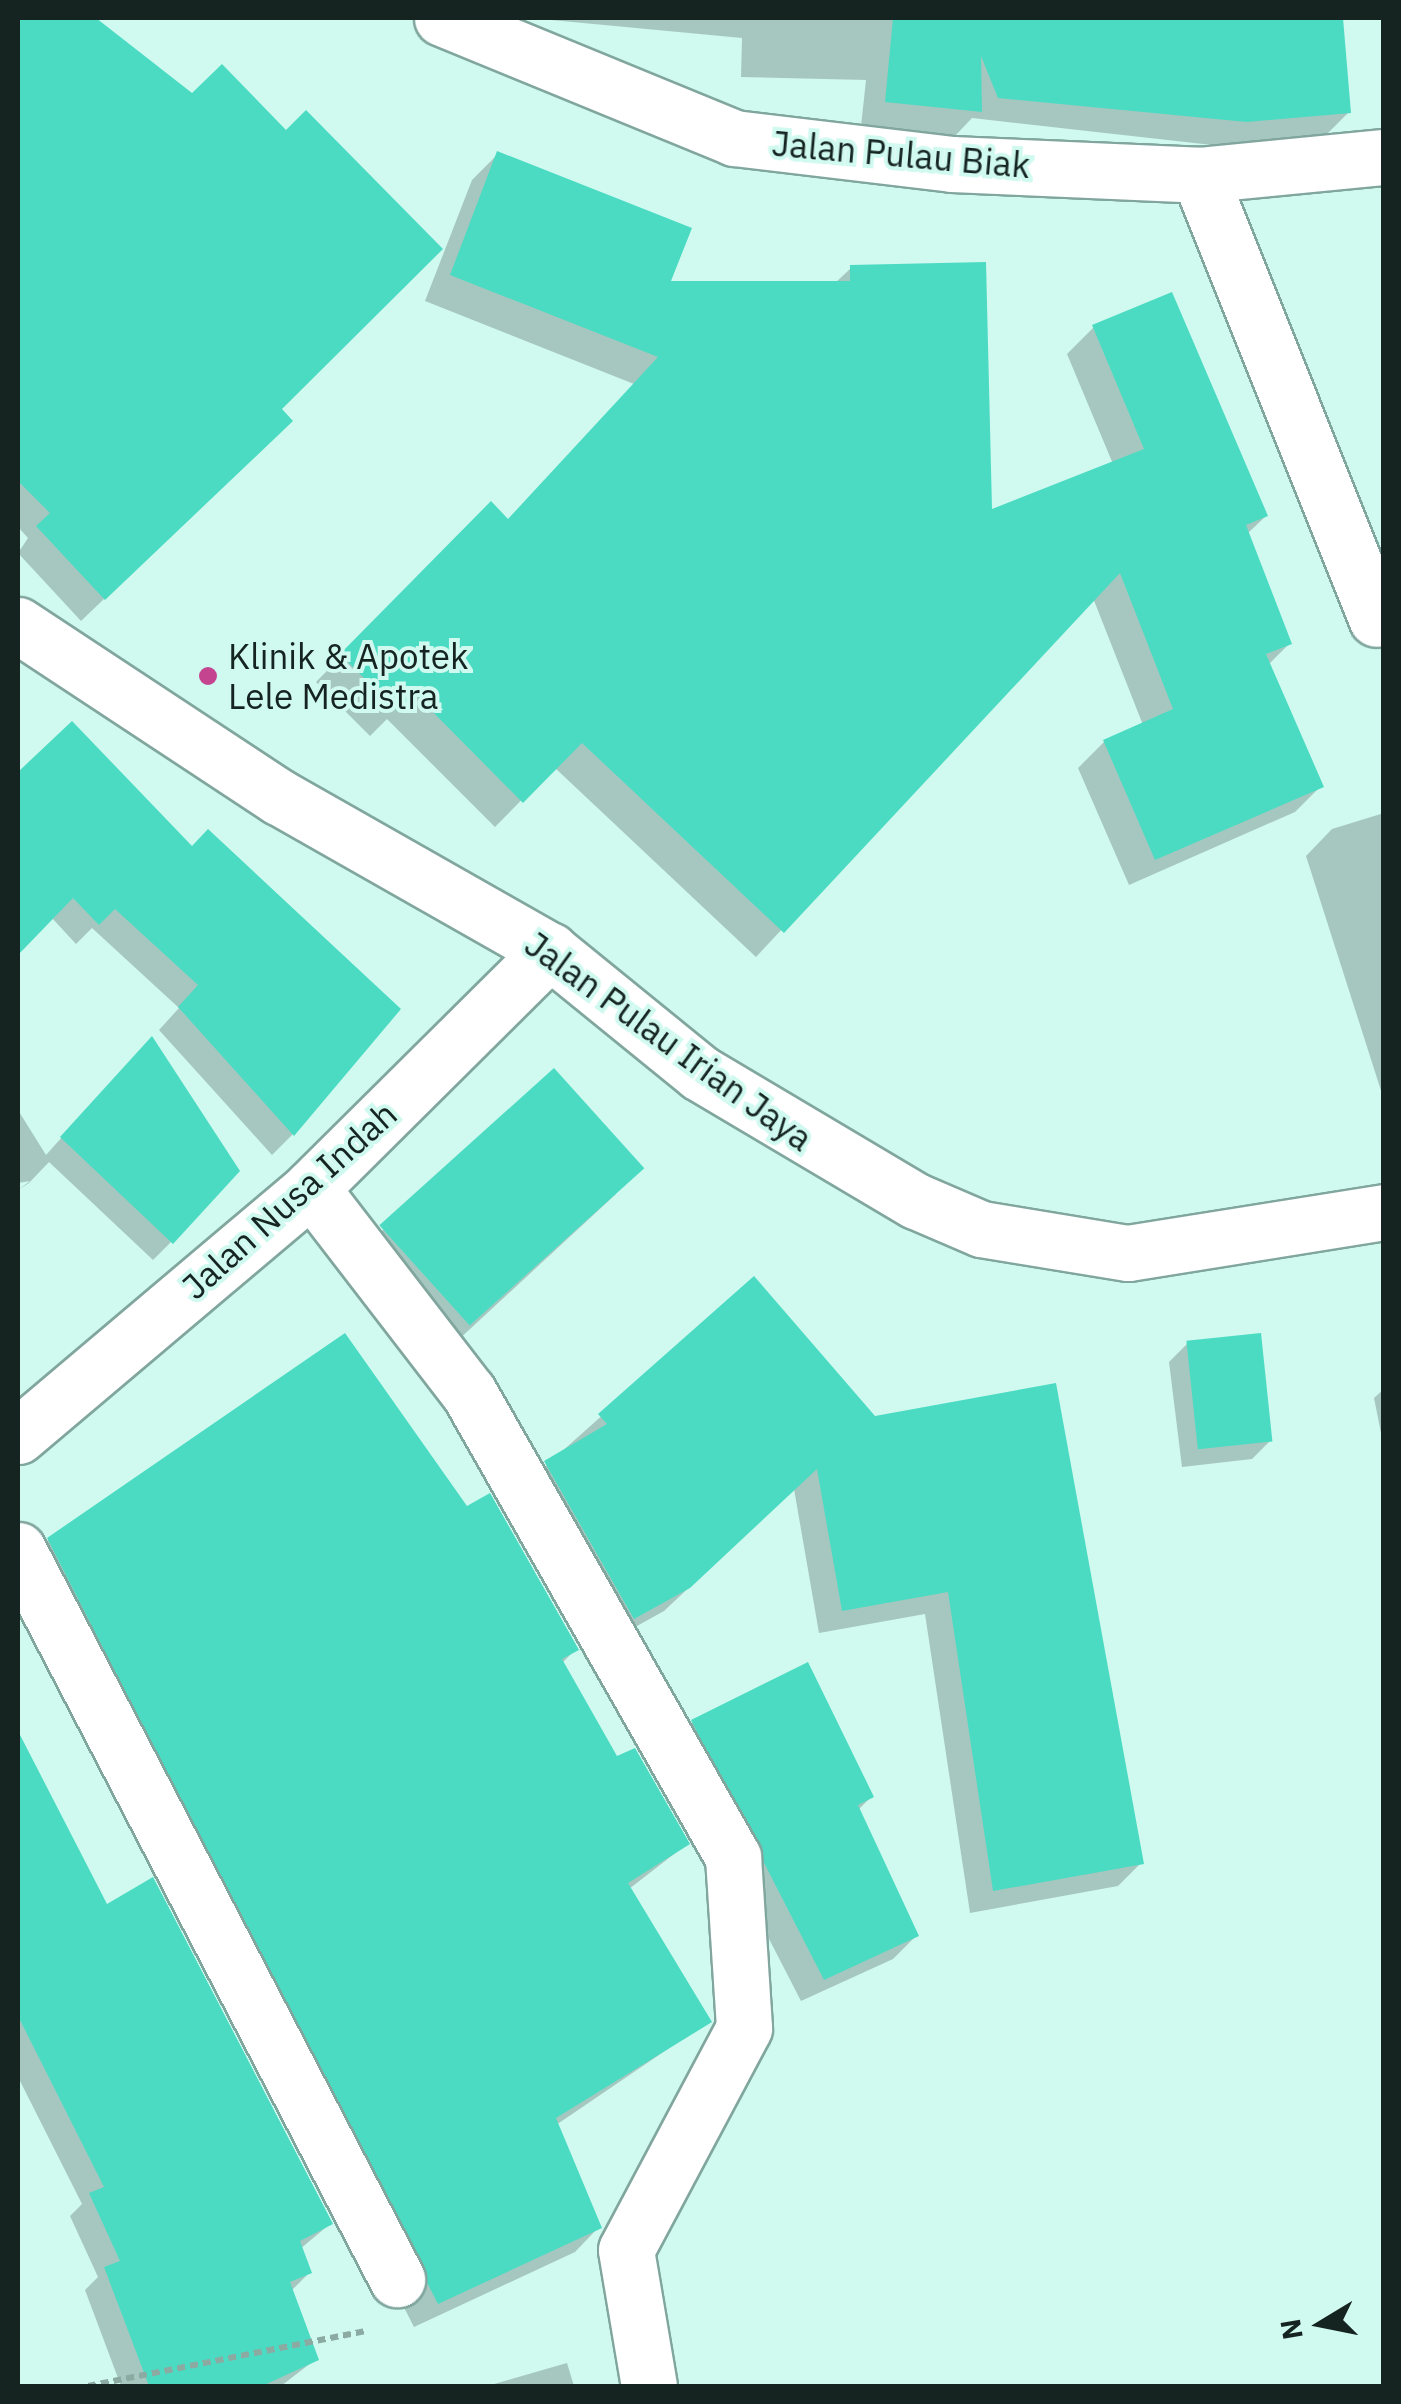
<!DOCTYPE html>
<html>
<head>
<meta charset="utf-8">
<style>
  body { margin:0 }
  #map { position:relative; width:1401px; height:2404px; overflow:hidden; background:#d0f9ef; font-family:"IBM Plex Sans",sans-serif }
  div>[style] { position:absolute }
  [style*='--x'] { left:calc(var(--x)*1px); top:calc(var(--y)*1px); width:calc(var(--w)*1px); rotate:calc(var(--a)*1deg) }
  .shadow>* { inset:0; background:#0003 }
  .building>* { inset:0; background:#4bdbc3; transform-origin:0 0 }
  .path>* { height:6px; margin-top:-3px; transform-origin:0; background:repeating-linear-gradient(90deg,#8aaaa2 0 8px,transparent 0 13px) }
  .roads { filter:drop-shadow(2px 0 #80a69e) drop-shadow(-2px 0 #80a69e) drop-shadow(0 2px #80a69e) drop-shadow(0 -2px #80a69e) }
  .street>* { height:55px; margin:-27.5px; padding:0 27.5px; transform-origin:27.5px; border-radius:27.5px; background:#fff }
  .secondary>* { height:55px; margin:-27.5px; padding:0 27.5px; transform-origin:27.5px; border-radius:27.5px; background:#fff }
  .dots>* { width:28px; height:28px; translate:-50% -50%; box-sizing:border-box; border:5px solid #d0f9ef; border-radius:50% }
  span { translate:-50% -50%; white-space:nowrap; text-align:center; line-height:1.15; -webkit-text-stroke:8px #d0f9ef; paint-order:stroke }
  .street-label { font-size:35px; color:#152421 }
  .poi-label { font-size:35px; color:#152421 }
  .left { translate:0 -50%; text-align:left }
  .frame { position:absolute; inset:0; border:20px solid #152421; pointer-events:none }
  .north { position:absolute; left:1271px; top:2274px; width:100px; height:100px; -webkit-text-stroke:8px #d0f9ef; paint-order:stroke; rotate:260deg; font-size:28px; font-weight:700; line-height:40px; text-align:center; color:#152421 }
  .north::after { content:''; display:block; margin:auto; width:35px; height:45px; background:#152421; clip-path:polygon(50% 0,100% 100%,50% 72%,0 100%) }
</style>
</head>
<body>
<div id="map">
  <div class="shadow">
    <i style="clip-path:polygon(18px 18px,92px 18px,192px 97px,278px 409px,266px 444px,81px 621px,18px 553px,28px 538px,18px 527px)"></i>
    <i style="clip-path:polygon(530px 18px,1341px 18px,1349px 112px,1324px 137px,1221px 146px,972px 118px,955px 136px,861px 126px,866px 80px,741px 77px,742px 38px)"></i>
    <i style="clip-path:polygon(498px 154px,667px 284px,834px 284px,851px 268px,990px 513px,1113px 464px,1067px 354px,1094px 327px,1266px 516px,1247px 534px,1289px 644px,1268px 665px,1321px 786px,1295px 812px,1129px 885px,1078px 768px,1104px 742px,1143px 725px,1093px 598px,756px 957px,554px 767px,495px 827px,387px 719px,370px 736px,316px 682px,491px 505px,507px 521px,634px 384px,425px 301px,472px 180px)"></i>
    <i style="clip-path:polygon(72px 724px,293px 1134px,272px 1155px,159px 1030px,179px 1008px,92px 928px,76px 944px,51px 917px,18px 951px,18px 776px)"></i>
    <i style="clip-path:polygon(1384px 813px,1384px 1100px,1306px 856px,1332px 829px)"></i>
    <i style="clip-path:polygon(133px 1058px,171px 1242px,153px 1260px,49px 1162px,29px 1183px,18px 1190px,30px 1181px,18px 1183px,18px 1110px,46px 1155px)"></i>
    <i style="clip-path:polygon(554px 1072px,616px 1194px,443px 1354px,356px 1255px)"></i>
    <i style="clip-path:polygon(754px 1280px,1141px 1863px,1118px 1886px,970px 1913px,925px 1614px,819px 1633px,794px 1489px,664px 1611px,610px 1641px,522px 1487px)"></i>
    <i style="clip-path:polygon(1187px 1344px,1271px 1440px,1252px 1459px,1182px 1467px,1169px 1362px)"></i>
    <i style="clip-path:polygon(1384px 1389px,1384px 1448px,1374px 1398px)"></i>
    <i style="clip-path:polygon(466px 1509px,576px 1649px,561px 1664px,616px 1760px,687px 1844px,629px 1889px,709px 2021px,556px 2125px,599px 2227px,575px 2252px,414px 2327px,24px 1564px,48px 1540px)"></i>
    <i style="clip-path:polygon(692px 1722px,871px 1797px,858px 1810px,916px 1936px,893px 1959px,801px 2001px,669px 1745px)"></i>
    <i style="clip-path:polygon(18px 1743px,106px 1907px,330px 2224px,300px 2249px,309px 2273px,291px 2291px,316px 2359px,281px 2386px,121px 2386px,85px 2290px,98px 2277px,70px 2216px,82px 2204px,18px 2077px)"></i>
    <i style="clip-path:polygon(567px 2363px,574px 2386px,487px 2386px)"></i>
  </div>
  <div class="building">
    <i style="clip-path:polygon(18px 18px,96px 18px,192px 93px,222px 64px,286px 130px,306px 110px,443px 249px,282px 409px,293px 421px,105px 600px,36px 526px,50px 513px,18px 481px)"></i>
    <i style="clip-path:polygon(893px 18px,1343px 18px,1351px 113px,1247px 122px,998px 98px,981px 56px,982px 112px,885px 102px)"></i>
    <i style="clip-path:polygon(497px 151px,692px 228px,671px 281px,850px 281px,850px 265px,986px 262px,992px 509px,1144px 449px,1092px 325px,1172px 292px,1268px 516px,1246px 525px,1292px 644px,1266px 654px,1324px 787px,1155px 860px,1103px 740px,1173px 709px,1120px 573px,784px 933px,582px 743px,523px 803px,415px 694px,398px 712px,340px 654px,491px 501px,508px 519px,658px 357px,450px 275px)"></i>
    <i style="clip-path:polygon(72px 721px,192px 846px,208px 829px,401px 1009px,294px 1136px,178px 1007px,198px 985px,115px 909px,99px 925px,73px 898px,18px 955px,18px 772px)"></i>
    <i style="clip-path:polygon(152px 1036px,240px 1171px,173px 1244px,60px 1137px)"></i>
    <i style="left:554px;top:1068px;width:135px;height:235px;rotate:48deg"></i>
    <i style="clip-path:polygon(754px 1276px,875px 1416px,1056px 1383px,1144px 1864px,993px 1891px,948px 1592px,842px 1611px,817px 1469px,690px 1588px,634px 1619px,544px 1461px,607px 1424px,598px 1414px)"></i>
    <i style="clip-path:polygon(345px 1333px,467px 1506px,490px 1493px,579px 1650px,562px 1659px,617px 1756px,635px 1748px,690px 1844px,628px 1883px,712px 2022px,556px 2118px,602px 2228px,438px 2304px,47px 1538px)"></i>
    <i style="left:1261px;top:1333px;width:109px;height:75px;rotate:84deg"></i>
    <i style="clip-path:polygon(808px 1662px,874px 1797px,858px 1805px,919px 1936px,824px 1980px,691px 1720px)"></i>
    <i style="clip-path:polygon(18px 1731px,107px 1904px,153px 1877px,333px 2224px,300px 2241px,312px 2273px,290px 2282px,319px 2360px,262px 2386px,149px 2386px,104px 2267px,120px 2261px,89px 2193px,104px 2187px,18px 2016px)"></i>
  </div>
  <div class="path">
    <i style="--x:88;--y:2386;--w:283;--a:-11.2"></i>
  </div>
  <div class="roads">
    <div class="street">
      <i style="--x:442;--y:18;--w:316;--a:22.3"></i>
      <i style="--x:734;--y:138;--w:220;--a:6.8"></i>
      <i style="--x:952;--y:164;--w:247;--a:2.5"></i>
      <i style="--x:1199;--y:175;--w:186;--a:-5.6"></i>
      <i style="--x:1199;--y:175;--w:478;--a:68.2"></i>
      <i style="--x:311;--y:1188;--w:259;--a:52.4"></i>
      <i style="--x:469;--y:1393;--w:534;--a:60.36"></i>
      <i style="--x:733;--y:1857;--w:171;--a:86.3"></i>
      <i style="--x:744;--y:2028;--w:251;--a:118"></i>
      <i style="--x:626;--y:2250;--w:138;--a:80.4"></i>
      <i style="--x:18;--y:1436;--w:384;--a:-40.2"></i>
      <i style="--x:311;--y:1188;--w:337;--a:-44.8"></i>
      <i style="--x:18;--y:1550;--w:822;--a:62.53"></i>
    </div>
    <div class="secondary">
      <i style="--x:18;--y:625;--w:313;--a:33.4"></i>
      <i style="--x:279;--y:797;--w:312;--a:29.6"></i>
      <i style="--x:550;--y:951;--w:193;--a:39.1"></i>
      <i style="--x:700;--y:1073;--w:251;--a:30.7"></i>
      <i style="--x:916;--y:1201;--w:71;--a:23.3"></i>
      <i style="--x:981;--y:1229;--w:149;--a:9.3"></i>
      <i style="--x:1128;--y:1253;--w:259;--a:-9.1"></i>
    </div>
  </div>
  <div class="dots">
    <i style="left:208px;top:676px;background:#c5448f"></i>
  </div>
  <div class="street-label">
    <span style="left:901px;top:154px;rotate:5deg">Jalan Pulau Biak</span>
    <span style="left:669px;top:1041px;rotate:36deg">Jalan Pulau Irian Jaya</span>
    <span style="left:289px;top:1200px;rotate:-42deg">Jalan Nusa Indah</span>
  </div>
  <div class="poi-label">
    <span class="left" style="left:228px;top:676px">Klinik &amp; Apotek<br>Lele Medistra</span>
  </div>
  <div class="frame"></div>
  <div class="north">N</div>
</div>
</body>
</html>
